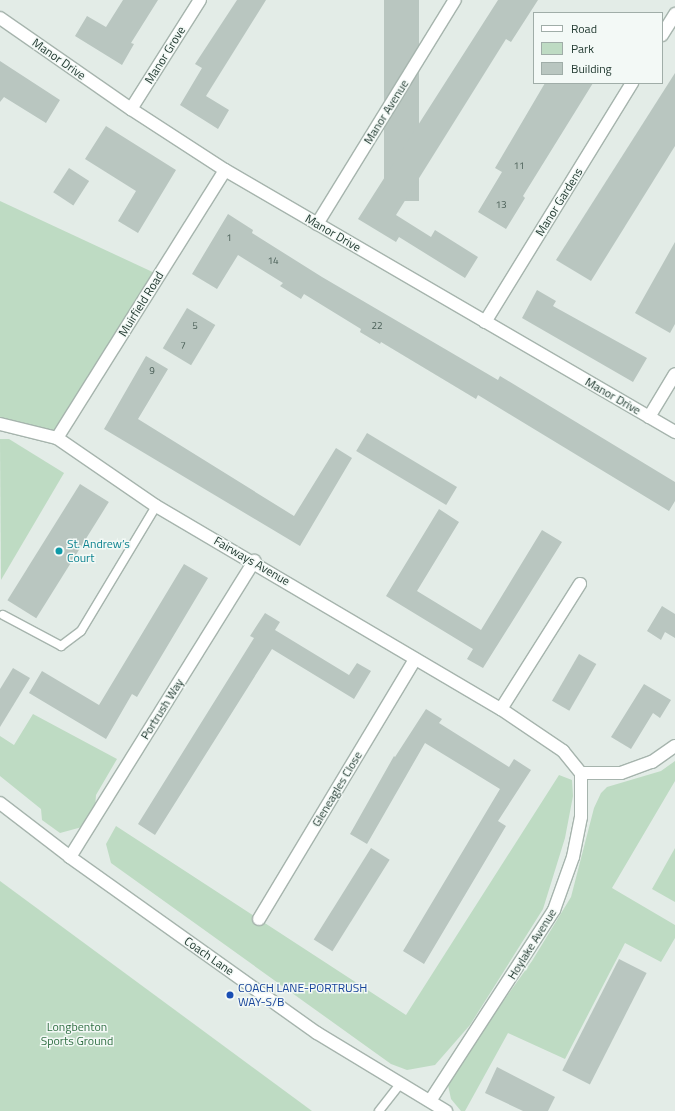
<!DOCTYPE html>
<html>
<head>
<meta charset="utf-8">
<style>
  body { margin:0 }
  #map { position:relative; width:675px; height:1111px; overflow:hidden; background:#e3ece7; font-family:"Titillium Web",sans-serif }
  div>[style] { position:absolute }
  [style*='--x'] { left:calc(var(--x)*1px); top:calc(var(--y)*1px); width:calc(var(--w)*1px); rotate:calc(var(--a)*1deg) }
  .green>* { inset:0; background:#bedbc3 }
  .building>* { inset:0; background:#b9c6c0; transform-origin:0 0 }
  .roads { filter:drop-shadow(1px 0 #a6b4ad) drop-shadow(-1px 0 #a6b4ad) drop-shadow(0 1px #a6b4ad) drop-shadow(0 -1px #a6b4ad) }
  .lane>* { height:8px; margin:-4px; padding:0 4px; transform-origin:4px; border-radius:4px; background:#fff }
  .street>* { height:12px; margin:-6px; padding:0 6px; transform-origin:6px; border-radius:6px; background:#fff }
  .secondary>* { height:12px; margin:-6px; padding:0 6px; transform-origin:6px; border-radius:6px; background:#fff }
  .dots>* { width:11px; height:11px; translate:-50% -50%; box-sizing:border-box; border:2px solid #f3f9f6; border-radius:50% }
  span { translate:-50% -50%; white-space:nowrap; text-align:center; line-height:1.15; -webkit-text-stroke:3px #f3f9f6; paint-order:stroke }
  .number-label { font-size:10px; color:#495e56 }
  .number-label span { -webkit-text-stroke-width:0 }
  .street-label { font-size:12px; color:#243c33 }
  .culture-label { font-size:12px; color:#0d838f }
  .left { translate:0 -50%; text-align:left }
  .transit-label { font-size:12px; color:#164399 }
  .park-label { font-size:12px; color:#317044 }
  .legend { position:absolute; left:533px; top:12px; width:130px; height:72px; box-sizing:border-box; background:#f3f9f6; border:1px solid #a0ada8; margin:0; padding:5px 7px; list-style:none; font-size:12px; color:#243c33 }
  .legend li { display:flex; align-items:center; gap:8px; height:20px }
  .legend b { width:20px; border:1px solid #a0ada8 }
</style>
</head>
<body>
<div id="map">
  <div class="green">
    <i style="clip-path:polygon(0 201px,159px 275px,57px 438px,0 424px)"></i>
    <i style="clip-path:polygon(0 439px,9px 439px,64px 473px,1px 580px)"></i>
    <i style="clip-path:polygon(33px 714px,117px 759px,96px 795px,95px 808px,82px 827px,60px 833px,42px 820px,41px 809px,0 776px,0 736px,14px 745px)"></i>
    <i style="clip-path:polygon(675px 761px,675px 781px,612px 888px,675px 925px,675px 938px,661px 962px,625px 943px,565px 1059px,508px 1033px,465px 1111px,461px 1111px,451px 1099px,448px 1085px,457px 1066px,532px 961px,571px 897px,594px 808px,601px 793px,607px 787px,661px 771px)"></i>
    <i style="clip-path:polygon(559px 775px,572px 780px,573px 796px,565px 838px,543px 909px,470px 1025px,435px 1065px,407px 1070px,391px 1064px,111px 863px,106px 844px,116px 826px,406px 1015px)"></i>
    <i style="clip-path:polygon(675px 848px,675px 902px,652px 889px)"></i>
    <i style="clip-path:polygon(0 881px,312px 1111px,0 1111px)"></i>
  </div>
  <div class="building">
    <i style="clip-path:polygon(123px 0,158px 0,131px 43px,134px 44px,122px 65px,75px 36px,87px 16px,106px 27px)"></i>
    <i style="clip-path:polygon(237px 0,266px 0,206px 96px,229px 110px,218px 129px,180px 105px,202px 68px,195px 64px)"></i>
    <i style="left:384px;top:0;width:35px;height:201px"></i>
    <i style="clip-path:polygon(498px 0,538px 0,511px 42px,506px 39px,396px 215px,431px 237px,435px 230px,478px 257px,465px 278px,399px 237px,396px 242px,358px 219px)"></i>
    <i style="clip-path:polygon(0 61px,60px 100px,46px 123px,4px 97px,0 102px)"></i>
    <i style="clip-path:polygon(675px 73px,675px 146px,591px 281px,556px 260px)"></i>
    <i style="clip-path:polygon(545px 83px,593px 83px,523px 196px,525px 198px,506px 229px,478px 212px,502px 172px,495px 168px)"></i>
    <i style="clip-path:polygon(106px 126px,176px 170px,138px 233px,118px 221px,136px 191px,85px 159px)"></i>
    <i style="left:69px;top:168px;width:24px;height:29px;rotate:33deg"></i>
    <i style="clip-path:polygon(228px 214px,253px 230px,252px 233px,322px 277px,498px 380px,500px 376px,675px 482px,675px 501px,669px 511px,478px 395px,476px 399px,381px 342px,380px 344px,360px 332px,361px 329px,304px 294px,301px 299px,280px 286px,283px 283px,238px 255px,217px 289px,192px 274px)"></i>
    <i style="clip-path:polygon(675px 242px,675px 324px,670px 333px,635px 313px)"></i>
    <i style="clip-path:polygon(537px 290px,556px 301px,553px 306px,647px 358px,633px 382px,522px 318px)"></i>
    <i style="left:187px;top:308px;width:33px;height:47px;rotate:31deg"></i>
    <i style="clip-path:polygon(146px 356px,168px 369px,138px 419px,294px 516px,336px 448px,352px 458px,300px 546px,104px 429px)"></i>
    <i style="left:367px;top:433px;width:105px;height:21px;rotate:31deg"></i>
    <i style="left:80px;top:484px;width:34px;height:137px;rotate:32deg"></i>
    <i style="clip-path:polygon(439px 509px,459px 522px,417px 591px,481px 630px,542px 530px,562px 542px,483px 668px,467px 659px,473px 649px,386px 596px)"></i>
    <i style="clip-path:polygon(184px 564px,208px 578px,137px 697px,132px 694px,106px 739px,29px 693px,42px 671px,99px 705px)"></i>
    <i style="clip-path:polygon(662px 606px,675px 614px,675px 638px,665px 632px,661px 640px,647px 631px)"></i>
    <i style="clip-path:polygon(265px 613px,280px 622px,275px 630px,349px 675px,357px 663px,371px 671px,354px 699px,272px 649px,155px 835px,138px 824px,254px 638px,250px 636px)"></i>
    <i style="left:579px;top:654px;width:20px;height:54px;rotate:30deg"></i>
    <i style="clip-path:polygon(13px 668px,30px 678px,0 727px,0 689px)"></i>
    <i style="clip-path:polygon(644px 684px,671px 700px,660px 718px,653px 713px,631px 749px,611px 737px)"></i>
    <i style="clip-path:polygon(426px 709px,442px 719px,439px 723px,509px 767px,514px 759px,531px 770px,498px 821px,506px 826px,424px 964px,403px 951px,500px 789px,425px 743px,367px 844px,350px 834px,394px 756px,395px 757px)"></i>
    <i style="left:371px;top:848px;width:22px;height:108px;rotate:32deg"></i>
    <i style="left:619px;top:959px;width:31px;height:125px;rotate:27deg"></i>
    <i style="clip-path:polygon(497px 1067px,555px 1097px,548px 1111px,523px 1111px,485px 1093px)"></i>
  </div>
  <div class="roads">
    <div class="lane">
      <i style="--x:3;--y:615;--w:66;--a:28.1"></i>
      <i style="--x:61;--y:646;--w:25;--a:-37"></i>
      <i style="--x:81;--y:631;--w:146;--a:-59"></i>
      <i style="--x:379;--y:1111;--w:36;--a:-52"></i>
    </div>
    <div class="street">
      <i style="--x:0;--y:18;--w:160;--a:34.8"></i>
      <i style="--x:131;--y:109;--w:112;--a:33"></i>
      <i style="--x:225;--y:170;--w:521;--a:30.21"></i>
      <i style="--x:662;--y:35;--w:25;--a:-58"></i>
      <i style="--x:131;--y:109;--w:129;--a:-57.7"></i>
      <i style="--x:317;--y:224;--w:263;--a:-58.4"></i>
      <i style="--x:485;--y:322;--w:281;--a:-58.4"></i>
      <i style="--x:649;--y:417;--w:50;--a:-58.8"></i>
      <i style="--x:0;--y:424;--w:59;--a:13.8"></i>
      <i style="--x:57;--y:438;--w:120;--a:34.5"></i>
      <i style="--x:156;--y:506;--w:400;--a:30.5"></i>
      <i style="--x:501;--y:709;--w:75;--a:34.1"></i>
      <i style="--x:563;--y:751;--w:28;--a:51"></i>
      <i style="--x:57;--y:438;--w:316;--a:-57.9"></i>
      <i style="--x:501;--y:709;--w:148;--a:-57.7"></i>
      <i style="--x:70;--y:857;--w:349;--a:-58.1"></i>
      <i style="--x:259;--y:919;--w:303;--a:-59"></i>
      <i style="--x:430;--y:1101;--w:228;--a:-57"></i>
      <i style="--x:554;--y:910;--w:56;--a:-70.3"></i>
      <i style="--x:573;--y:857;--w:41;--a:-78.7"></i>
      <i style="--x:581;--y:817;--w:44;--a:-90"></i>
      <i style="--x:581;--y:773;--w:40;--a:0"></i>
      <i style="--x:621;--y:773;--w:33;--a:-20"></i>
      <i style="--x:652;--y:762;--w:28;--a:-35"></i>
    </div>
    <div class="secondary">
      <i style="--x:0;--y:803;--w:88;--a:37.6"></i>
      <i style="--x:70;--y:857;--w:303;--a:35.5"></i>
      <i style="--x:317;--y:1033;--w:151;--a:31.2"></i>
    </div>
  </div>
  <div class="dots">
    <i style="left:59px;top:551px;background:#0f9aa8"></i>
    <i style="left:230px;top:995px;background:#1a4fb4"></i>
  </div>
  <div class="number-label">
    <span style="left:519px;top:166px">11</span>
    <span style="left:501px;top:205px">13</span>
    <span style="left:229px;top:238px">1</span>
    <span style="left:273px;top:261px">14</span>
    <span style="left:195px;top:326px">5</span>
    <span style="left:377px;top:326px">22</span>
    <span style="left:183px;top:346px">7</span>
    <span style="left:152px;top:371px">9</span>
  </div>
  <div class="street-label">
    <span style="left:165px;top:55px;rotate:-58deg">Manor Grove</span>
    <span style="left:59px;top:59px;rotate:35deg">Manor Drive</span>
    <span style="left:386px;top:112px;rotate:-58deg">Manor Avenue</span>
    <span style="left:559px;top:202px;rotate:-58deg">Manor Gardens</span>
    <span style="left:333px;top:233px;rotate:30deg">Manor Drive</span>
    <span style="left:141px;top:304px;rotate:-58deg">Muirfield Road</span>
    <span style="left:613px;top:396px;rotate:30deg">Manor Drive</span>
    <span style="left:252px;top:561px;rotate:30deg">Fairways Avenue</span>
    <span style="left:162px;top:709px;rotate:-58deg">Portrush Way</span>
    <span style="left:337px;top:789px;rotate:-59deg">Gleneagles Close</span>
    <span style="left:532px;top:944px;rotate:-58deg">Hoylake Avenue</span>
    <span style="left:209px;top:956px;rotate:35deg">Coach Lane</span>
  </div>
  <div class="culture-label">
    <span class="left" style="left:67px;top:551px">St. Andrew’s<br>Court</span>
  </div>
  <div class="transit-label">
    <span class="left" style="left:238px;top:995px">COACH LANE-PORTRUSH<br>WAY-S/B</span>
  </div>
  <div class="park-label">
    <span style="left:77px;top:1034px">Longbenton<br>Sports Ground</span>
  </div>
  <ul class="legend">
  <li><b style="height:5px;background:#fff"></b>Road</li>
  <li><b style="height:11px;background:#bedbc3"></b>Park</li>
  <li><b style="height:11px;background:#b9c6c0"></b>Building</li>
  </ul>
</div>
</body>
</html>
